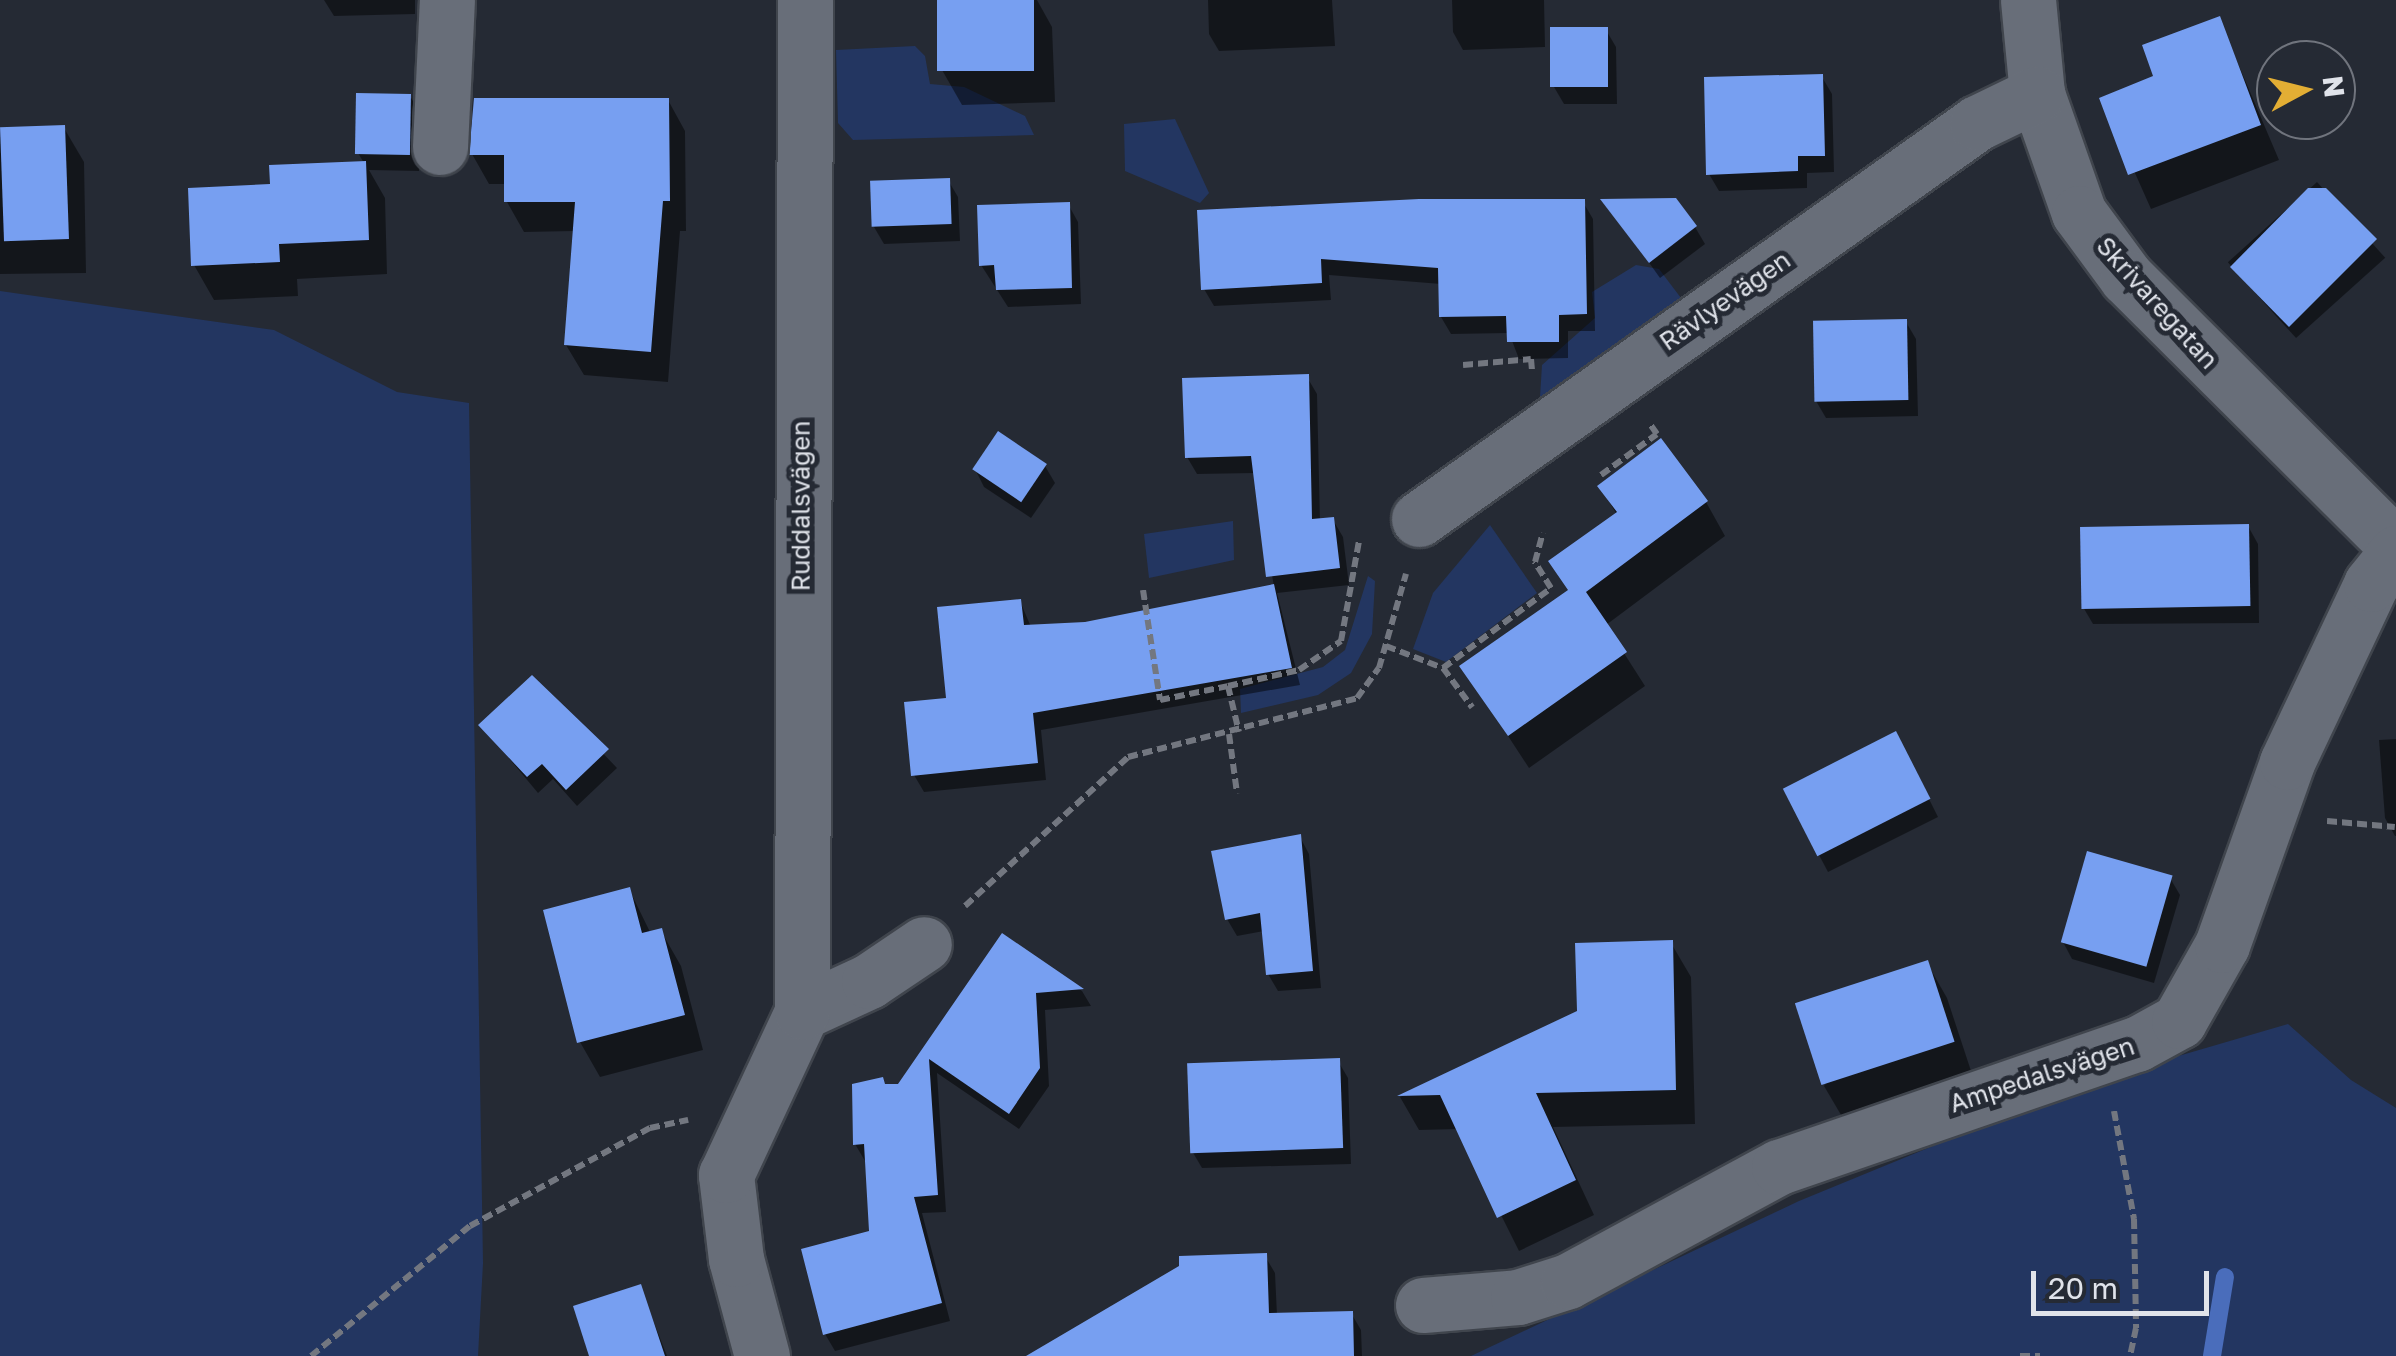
<!DOCTYPE html>
<html>
<head>
<meta charset="utf-8">
<style>
  body { margin:0 }
  #map { position:relative; width:2396px; height:1356px; overflow:hidden; background:#252a34; font-family:"Golos Text",sans-serif }
  div>[style] { position:absolute }
  [style*='--x'] { left:calc(var(--x)*1px); top:calc(var(--y)*1px); width:calc(var(--w)*1px); rotate:calc(var(--a)*1deg) }
  .green>* { inset:0; background:#233661 }
  .shadow>* { inset:0; background:#0007; transform-origin:0 0 }
  .stream>* { height:18px; margin:-9px; padding:0 9px; transform-origin:9px; border-radius:9px; background:#4a6dbb }
  .building>* { inset:0; background:#779ff1; transform-origin:0 0 }
  .path>* { height:6px; margin-top:-3px; transform-origin:0; background:repeating-linear-gradient(90deg,#737780 0 10px,transparent 0 15px) }
  .roads { filter:drop-shadow(2px 0 #40454d) drop-shadow(-2px 0 #40454d) drop-shadow(0 2px #40454d) drop-shadow(0 -2px #40454d) }
  .minor>* { height:55px; margin:-27.5px; padding:0 27.5px; transform-origin:27.5px; border-radius:27.5px; background:#686e79 }
  span { translate:-50% -50%; white-space:nowrap; text-align:center; line-height:1.15; -webkit-text-stroke:10px #252a34; paint-order:stroke }
  .street-label { font-size:25px; color:#e0e3ea }
  .north { position:absolute; left:2256px; top:40px; width:100px; height:100px; box-sizing:border-box; background:#252a34; border:2px solid #70747d; border-radius:50%; rotate:83deg; font-size:28px; font-weight:700; line-height:40px; text-align:center; color:#e0e3ea }
  .north::after { content:''; display:block; margin:auto; width:35px; height:45px; background:#e3ae34; clip-path:polygon(50% 0,100% 100%,50% 72%,0 100%) }
  .scale { position:absolute; left:2031px; top:1271px; width:178px; height:45px; box-sizing:border-box; border:5px solid #e0e3ea; border-top:0; padding-left:12px; font-size:30px; line-height:35px; white-space:nowrap; color:#e0e3ea; -webkit-text-stroke:8px #252a34; paint-order:stroke }
</style>
</head>
<body>
<div id="map">
  <div class="green">
    <i style="clip-path:polygon(915px 46px,925px 56px,930px 84px,964px 87px,1025px 116px,1034px 135px,853px 140px,838px 123px,836px 50px)"></i>
    <i style="clip-path:polygon(1175px 119px,1209px 193px,1200px 203px,1125px 171px,1124px 124px)"></i>
    <i style="clip-path:polygon(1636px 265px,1659px 269px,1681px 298px,1547px 402px,1540px 397px,1542px 365px,1595px 318px,1592px 292px)"></i>
    <i style="clip-path:polygon(0 291px,274px 330px,397px 392px,469px 403px,483px 1263px,478px 1356px,0 1356px)"></i>
    <i style="clip-path:polygon(1233px 521px,1234px 560px,1149px 578px,1144px 534px)"></i>
    <i style="clip-path:polygon(1490px 525px,1537px 593px,1446px 662px,1413px 649px,1433px 593px)"></i>
    <i style="clip-path:polygon(1368px 576px,1375px 581px,1372px 634px,1351px 673px,1318px 695px,1241px 713px,1240px 689px,1323px 667px,1345px 650px)"></i>
    <i style="clip-path:polygon(2288px 1024px,2351px 1080px,2396px 1108px,2396px 1356px,1471px 1356px,1799px 1201px,2086px 1083px)"></i>
  </div>
  <div class="shadow">
    <i style="clip-path:polygon(324px 0,415px 0,415px 14px,334px 16px)"></i>
    <i style="clip-path:polygon(940px 0,1037px 0,1052px 27px,1055px 102px,962px 105px,942px 70px)"></i>
    <i style="clip-path:polygon(1208px 0,1332px 0,1335px 46px,1219px 51px,1209px 34px)"></i>
    <i style="clip-path:polygon(1452px 0,1544px 0,1545px 47px,1463px 50px,1453px 32px)"></i>
    <i style="clip-path:polygon(2219px 19px,2279px 160px,2151px 209px,2102px 99px,2157px 78px)"></i>
    <i style="clip-path:polygon(1606px 30px,1616px 47px,1617px 104px,1564px 104px,1554px 87px)"></i>
    <i style="clip-path:polygon(1822px 77px,1832px 94px,1834px 172px,1807px 173px,1807px 188px,1719px 191px,1709px 174px)"></i>
    <i style="clip-path:polygon(410px 96px,420px 113px,419px 171px,369px 170px,385px 198px,387px 274px,297px 279px,298px 296px,214px 300px,194px 265px,273px 186px,364px 163px,358px 153px)"></i>
    <i style="clip-path:polygon(668px 100px,685px 131px,686px 231px,680px 231px,668px 382px,584px 375px,566px 345px,575px 231px,524px 232px,507px 202px,507px 184px,489px 184px,472px 154px)"></i>
    <i style="clip-path:polygon(64px 128px,84px 162px,86px 273px,0 274px,0 129px)"></i>
    <i style="clip-path:polygon(948px 180px,958px 197px,960px 241px,884px 244px,874px 227px)"></i>
    <i style="left:2317px;top:182px;width:102px;height:120px;rotate:48deg"></i>
    <i style="clip-path:polygon(1605px 201px,1695px 227px,1705px 244px,1660px 278px)"></i>
    <i style="clip-path:polygon(1583px 202px,1593px 219px,1595px 331px,1568px 331px,1568px 358px,1519px 359px,1509px 333px,1451px 334px,1441px 317px,1441px 284px,1329px 275px,1331px 300px,1214px 306px,1204px 289px,1199px 213px)"></i>
    <i style="clip-path:polygon(1068px 204px,1078px 222px,1081px 304px,1008px 307px,981px 265px)"></i>
    <i style="clip-path:polygon(1906px 322px,1916px 339px,1918px 416px,1826px 418px,1816px 401px)"></i>
    <i style="clip-path:polygon(1307px 377px,1317px 394px,1320px 521px,1333px 520px,1343px 537px,1349px 585px,1277px 593px,1300px 685px,1041px 730px,1046px 780px,924px 792px,914px 775px,949px 701px,1020px 601px,1031px 627px,1086px 625px,1274px 587px,1255px 473px,1197px 474px,1187px 457px)"></i>
    <i style="clip-path:polygon(1045px 466px,1055px 483px,1031px 518px,984px 487px,975px 469px)"></i>
    <i style="clip-path:polygon(1600px 486px,1706px 502px,1725px 536px,1606px 625px,1645px 686px,1529px 768px,1463px 667px,1569px 592px,1617px 515px)"></i>
    <i style="clip-path:polygon(2248px 526px,2258px 544px,2259px 623px,2093px 624px,2083px 607px)"></i>
    <i style="clip-path:polygon(532px 679px,617px 768px,577px 806px,553px 779px,538px 793px,482px 726px)"></i>
    <i style="clip-path:polygon(2396px 739px,2396px 836px,2395px 836px,2385px 818px,2379px 740px)"></i>
    <i style="clip-path:polygon(1905px 751px,1938px 817px,1828px 872px,1819px 855px)"></i>
    <i style="clip-path:polygon(1300px 837px,1309px 854px,1321px 988px,1278px 991px,1268px 974px,1264px 931px,1237px 936px,1227px 919px)"></i>
    <i style="clip-path:polygon(2170px 878px,2180px 895px,2154px 983px,2072px 959px,2063px 942px)"></i>
    <i style="clip-path:polygon(629px 889px,651px 934px,661px 931px,681px 966px,703px 1050px,600px 1077px,580px 1042px)"></i>
    <i style="clip-path:polygon(1002px 936px,1082px 991px,1091px 1006px,1045px 1010px,1049px 1086px,1019px 1129px,937px 1073px,946px 1212px,922px 1213px,950px 1321px,835px 1351px,825px 1334px,872px 1232px,865px 1161px,855px 1144px,885px 1086px,899px 1086px)"></i>
    <i style="clip-path:polygon(1671px 943px,1691px 977px,1695px 1124px,1553px 1127px,1594px 1215px,1519px 1251px,1458px 1129px,1419px 1130px,1400px 1097px,1579px 1012px)"></i>
    <i style="clip-path:polygon(1927px 963px,1947px 998px,1973px 1077px,1844px 1120px,1824px 1086px)"></i>
    <i style="clip-path:polygon(1338px 1061px,1348px 1078px,1351px 1164px,1202px 1168px,1192px 1151px)"></i>
    <i style="clip-path:polygon(1265px 1256px,1275px 1273px,1277px 1315px,1351px 1313px,1361px 1330px,1362px 1356px,1032px 1356px)"></i>
    <i style="clip-path:polygon(640px 1287px,667px 1356px,592px 1356px)"></i>
  </div>
  <div class="stream">
    <i style="--x:2212;--y:1356;--w:80;--a:-80.7"></i>
  </div>
  <div class="building">
    <i style="left:937px;top:0;width:97px;height:71px"></i>
    <i style="clip-path:polygon(2220px 16px,2261px 125px,2128px 175px,2099px 98px,2153px 76px,2142px 45px)"></i>
    <i style="left:1608px;top:27px;width:60px;height:58px;rotate:90deg"></i>
    <i style="clip-path:polygon(1823px 74px,1825px 156px,1798px 156px,1798px 171px,1706px 175px,1704px 77px)"></i>
    <i style="left:356px;top:93px;width:55px;height:61px;rotate:1deg"></i>
    <i style="clip-path:polygon(474px 98px,669px 98px,670px 201px,663px 201px,651px 352px,564px 345px,575px 202px,504px 202px,504px 155px,469px 155px)"></i>
    <i style="left:65px;top:125px;width:114px;height:65px;rotate:88deg"></i>
    <i style="clip-path:polygon(366px 161px,369px 240px,279px 244px,280px 262px,191px 266px,188px 188px,270px 184px,269px 165px)"></i>
    <i style="left:950px;top:178px;width:46px;height:80px;rotate:88deg"></i>
    <i style="clip-path:polygon(2308px 188px,2326px 188px,2377px 239px,2289px 327px,2230px 267px)"></i>
    <i style="clip-path:polygon(1676px 198px,1697px 226px,1649px 263px,1600px 199px)"></i>
    <i style="clip-path:polygon(1419px 199px,1585px 199px,1587px 314px,1559px 315px,1559px 342px,1507px 342px,1506px 316px,1439px 317px,1438px 268px,1321px 259px,1322px 283px,1201px 290px,1197px 210px)"></i>
    <i style="clip-path:polygon(1070px 202px,1072px 288px,996px 290px,994px 265px,979px 266px,977px 205px)"></i>
    <i style="left:1907px;top:319px;width:81px;height:94px;rotate:89deg"></i>
    <i style="clip-path:polygon(1309px 374px,1312px 519px,1334px 517px,1340px 568px,1266px 577px,1251px 456px,1185px 458px,1182px 378px)"></i>
    <i style="left:998px;top:431px;width:59px;height:46px;rotate:34deg"></i>
    <i style="clip-path:polygon(1661px 438px,1708px 501px,1586px 592px,1627px 652px,1508px 736px,1459px 666px,1568px 590px,1548px 561px,1617px 512px,1597px 486px)"></i>
    <i style="left:2249px;top:524px;width:82px;height:169px;rotate:89deg"></i>
    <i style="clip-path:polygon(1274px 584px,1292px 668px,1033px 713px,1038px 763px,911px 776px,904px 702px,946px 698px,937px 607px,1021px 599px,1024px 625px,1085px 622px)"></i>
    <i style="clip-path:polygon(532px 675px,609px 749px,566px 790px,542px 764px,527px 777px,478px 725px)"></i>
    <i style="left:1896px;top:731px;width:76px;height:127px;rotate:63deg"></i>
    <i style="clip-path:polygon(1301px 834px,1313px 971px,1266px 975px,1260px 913px,1225px 920px,1211px 851px)"></i>
    <i style="left:2087px;top:851px;width:89px;height:95px;rotate:16deg"></i>
    <i style="clip-path:polygon(630px 887px,642px 933px,662px 928px,685px 1015px,577px 1043px,543px 910px)"></i>
    <i style="clip-path:polygon(1002px 933px,1084px 989px,1036px 993px,1040px 1068px,1009px 1114px,929px 1059px,938px 1195px,914px 1197px,942px 1303px,823px 1335px,801px 1249px,869px 1231px,864px 1144px,853px 1145px,852px 1084px,883px 1077px,885px 1084px,898px 1084px)"></i>
    <i style="clip-path:polygon(1673px 940px,1676px 1090px,1536px 1093px,1576px 1180px,1497px 1218px,1440px 1095px,1397px 1096px,1577px 1011px,1575px 943px)"></i>
    <i style="left:1928px;top:960px;width:86px;height:140px;rotate:72deg"></i>
    <i style="left:1340px;top:1058px;width:90px;height:153px;rotate:88deg"></i>
    <i style="clip-path:polygon(1267px 1253px,1269px 1313px,1353px 1311px,1354px 1356px,1026px 1356px,1179px 1266px,1179px 1256px)"></i>
    <i style="clip-path:polygon(641px 1284px,665px 1356px,589px 1356px,573px 1306px)"></i>
  </div>
  <div class="path">
    <i style="--x:1463;--y:365;--w:68;--a:-5"></i>
    <i style="--x:1531;--y:359;--w:12;--a:85"></i>
    <i style="--x:1601;--y:475;--w:69;--a:-36.2"></i>
    <i style="--x:1657;--y:434;--w:12;--a:-125"></i>
    <i style="--x:1143;--y:590;--w:111;--a:81.2"></i>
    <i style="--x:1160;--y:700;--w:69;--a:-11.6"></i>
    <i style="--x:1228;--y:686;--w:73;--a:-12.7"></i>
    <i style="--x:1299;--y:670;--w:51;--a:-34.6"></i>
    <i style="--x:1341;--y:641;--w:102;--a:-79.8"></i>
    <i style="--x:1386;--y:646;--w:61;--a:21.1"></i>
    <i style="--x:1443;--y:668;--w:134;--a:-36.5"></i>
    <i style="--x:1551;--y:588;--w:31;--a:-122"></i>
    <i style="--x:1535;--y:562;--w:30;--a:-75"></i>
    <i style="--x:1443;--y:668;--w:49;--a:53.4"></i>
    <i style="--x:1228;--y:686;--w:47;--a:76.6"></i>
    <i style="--x:1229;--y:734;--w:60;--a:82.3"></i>
    <i style="--x:2327;--y:821;--w:68;--a:5"></i>
    <i style="--x:965;--y:906;--w:221;--a:-42.4"></i>
    <i style="--x:1128;--y:757;--w:236;--a:-14.4"></i>
    <i style="--x:1357;--y:698;--w:37;--a:-54"></i>
    <i style="--x:1379;--y:668;--w:98;--a:-74"></i>
    <i style="--x:2114;--y:1111;--w:110;--a:79.5"></i>
    <i style="--x:2134;--y:1219;--w:109;--a:88.9"></i>
    <i style="--x:2136;--y:1328;--w:29;--a:102"></i>
    <i style="--x:311;--y:1356;--w:205;--a:-39.3"></i>
    <i style="--x:470;--y:1226;--w:205;--a:-28.6"></i>
    <i style="--x:650;--y:1128;--w:39;--a:-12"></i>
    <i style="--x:2020;--y:1356;--w:20;--a:0"></i>
  </div>
  <div class="roads">
    <div class="minor">
      <i style="--x:2028;--y:0;--w:94;--a:84.5"></i>
      <i style="--x:2037;--y:94;--w:126;--a:70.6"></i>
      <i style="--x:2079;--y:213;--w:81;--a:53.6"></i>
      <i style="--x:2127;--y:278;--w:380;--a:44.9"></i>
      <i style="--x:440;--y:147;--w:147;--a:-87.3"></i>
      <i style="--x:1419;--y:519;--w:684;--a:-35.36"></i>
      <i style="--x:1977;--y:123;--w:67;--a:-25.8"></i>
      <i style="--x:802;--y:1012;--w:74;--a:-24.8"></i>
      <i style="--x:869;--y:981;--w:66;--a:-33.9"></i>
      <i style="--x:1423;--y:1305;--w:95;--a:-4.8"></i>
      <i style="--x:1518;--y:1297;--w:52;--a:-17.7"></i>
      <i style="--x:1568;--y:1281;--w:240;--a:-28.4"></i>
      <i style="--x:1779;--y:1167;--w:379;--a:-19"></i>
      <i style="--x:2137;--y:1044;--w:48;--a:-28.7"></i>
      <i style="--x:2179;--y:1021;--w:87;--a:-60.5"></i>
      <i style="--x:2222;--y:945;--w:194;--a:-70.4"></i>
      <i style="--x:2287;--y:762;--w:197;--a:-64.7"></i>
      <i style="--x:2371;--y:584;--w:40;--a:-51"></i>
      <i style="--x:762;--y:1356;--w:100;--a:-105"></i>
      <i style="--x:736;--y:1259;--w:85;--a:-96.8"></i>
      <i style="--x:726;--y:1175;--w:180;--a:-65"></i>
      <i style="--x:802;--y:1012;--w:1012;--a:-89.83"></i>
    </div>
  </div>
  <div class="street-label">
    <span style="left:1725px;top:301px;rotate:-35deg">Rävlyevägen</span>
    <span style="left:2157px;top:303px;rotate:48deg">Skrivaregatan</span>
    <span style="left:801px;top:506px;rotate:-90deg">Ruddalsvägen</span>
    <span style="left:2042px;top:1075px;rotate:-18deg">Ampedalsvägen</span>
  </div>
  <div class="north">N</div>
  <div class="scale">20 m</div>
</div>
</body>
</html>
